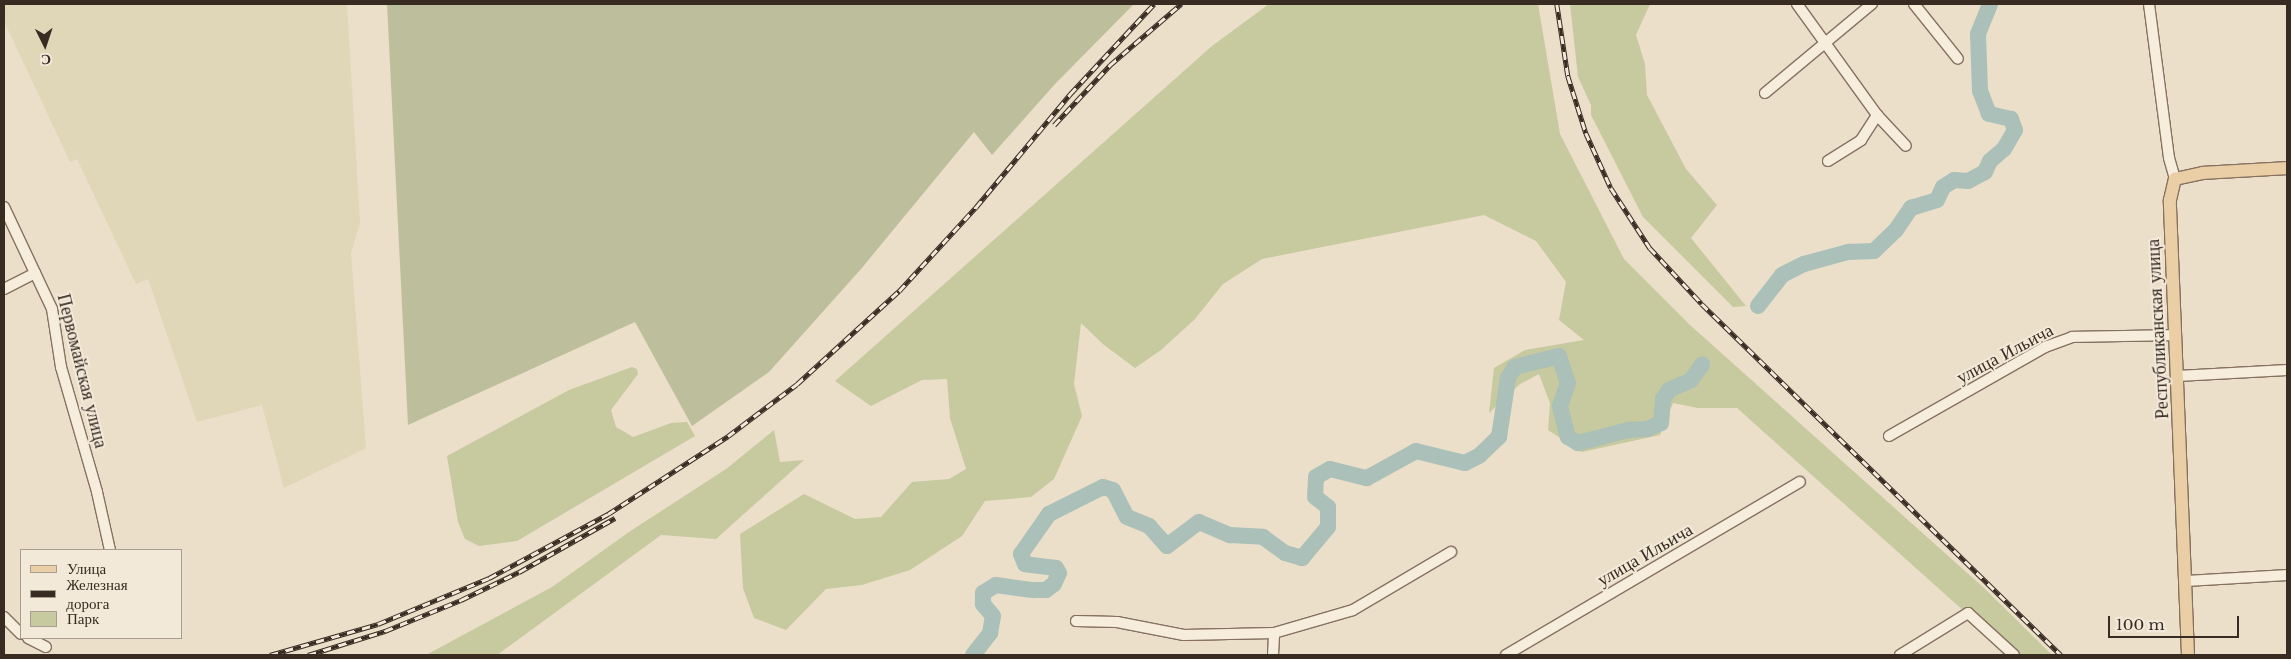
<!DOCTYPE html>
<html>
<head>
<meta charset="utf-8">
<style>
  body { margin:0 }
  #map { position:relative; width:2291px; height:659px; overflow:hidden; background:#ebdfca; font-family:"Libre Baskerville",serif }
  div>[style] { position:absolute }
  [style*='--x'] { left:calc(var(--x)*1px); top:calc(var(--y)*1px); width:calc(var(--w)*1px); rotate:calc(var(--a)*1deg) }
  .farmland>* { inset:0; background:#e0d6b8 }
  .green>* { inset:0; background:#c7c99e }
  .cemetery>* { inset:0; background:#bdbf9c }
  .river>* { height:16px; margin:-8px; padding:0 8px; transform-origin:8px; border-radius:8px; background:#aac0b8 }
  .roads { filter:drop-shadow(1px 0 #867160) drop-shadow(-1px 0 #867160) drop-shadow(0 1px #867160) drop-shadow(0 -1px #867160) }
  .minor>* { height:10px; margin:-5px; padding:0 5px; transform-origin:5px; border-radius:5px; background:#f6eddd }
  .major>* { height:12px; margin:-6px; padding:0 6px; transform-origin:6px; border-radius:6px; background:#eacfa6 }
  .rail>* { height:4.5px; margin-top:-2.25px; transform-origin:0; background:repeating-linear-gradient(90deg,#f3e9d9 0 8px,#382b22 0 16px); box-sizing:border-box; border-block:1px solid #382b22 }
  span { translate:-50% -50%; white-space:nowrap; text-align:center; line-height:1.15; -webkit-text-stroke:4px #f3e9d9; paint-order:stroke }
  .street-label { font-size:18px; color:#382b22 }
  .frame { position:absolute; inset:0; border:5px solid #382b22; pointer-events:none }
  .legend { position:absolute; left:20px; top:549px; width:162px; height:90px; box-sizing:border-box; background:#f3e9d9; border:1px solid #a89d90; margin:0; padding:6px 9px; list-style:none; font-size:15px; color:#382b22 }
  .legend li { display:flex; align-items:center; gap:10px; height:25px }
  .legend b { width:25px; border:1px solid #a89d90 }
  .north { position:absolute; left:20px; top:20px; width:50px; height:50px; -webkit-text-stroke:4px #f3e9d9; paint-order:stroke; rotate:176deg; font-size:14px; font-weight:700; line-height:20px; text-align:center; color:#382b22 }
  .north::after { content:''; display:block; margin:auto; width:18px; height:22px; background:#382b22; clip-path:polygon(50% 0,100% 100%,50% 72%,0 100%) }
  .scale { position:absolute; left:2108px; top:616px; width:131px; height:22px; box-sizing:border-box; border:2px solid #382b22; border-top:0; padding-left:6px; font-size:15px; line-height:18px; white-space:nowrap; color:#382b22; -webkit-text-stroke:4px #f3e9d9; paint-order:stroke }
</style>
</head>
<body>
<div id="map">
  <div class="farmland">
    <i style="clip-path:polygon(4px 4px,347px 4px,360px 223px,351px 253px,366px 448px,284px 488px,262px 405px,197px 422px,148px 279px,136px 284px,77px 159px,70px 162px,4px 21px)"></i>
  </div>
  <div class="green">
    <i style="clip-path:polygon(1269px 4px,1538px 4px,1560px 134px,1624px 259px,1690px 325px,1984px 588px,2052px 655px,2013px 655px,1737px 408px,1698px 408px,1673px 403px,1660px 435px,1582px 452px,1548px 430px,1550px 403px,1539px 374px,1520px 384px,1489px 413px,1494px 368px,1525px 350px,1584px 340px,1559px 320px,1566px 282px,1536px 241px,1484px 215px,1262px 259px,1223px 284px,1195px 319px,1161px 350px,1135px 368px,1104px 345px,1081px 323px,1074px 384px,1082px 416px,1054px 479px,1031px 497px,985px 501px,962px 536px,910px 570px,862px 585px,826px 589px,786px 630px,754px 618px,743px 588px,740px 534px,804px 494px,855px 519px,881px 517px,912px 482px,949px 479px,966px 469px,950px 418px,947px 379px,922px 380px,871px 406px,835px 381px,1212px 46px)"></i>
    <i style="clip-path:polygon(1570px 4px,1650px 4px,1636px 35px,1645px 64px,1647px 95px,1686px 169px,1717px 205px,1691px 238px,1746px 306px,1733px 307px,1643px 217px,1591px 115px,1591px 105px,1578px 77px)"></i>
    <i style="clip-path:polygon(632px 367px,637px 369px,638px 374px,611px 410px,616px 427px,633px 437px,671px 423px,687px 422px,695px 436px,517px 541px,479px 546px,465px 539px,458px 522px,447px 456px,569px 390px)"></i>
    <i style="clip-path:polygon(774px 430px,780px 462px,804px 460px,716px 539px,661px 535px,497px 655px,426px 655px,552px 587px,629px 532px,726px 469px)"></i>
  </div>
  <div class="cemetery">
    <i style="clip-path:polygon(387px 4px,1134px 4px,1055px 84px,992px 155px,974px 132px,861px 269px,769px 372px,692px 426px,635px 322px,408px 425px)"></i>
  </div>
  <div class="river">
    <i style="--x:1758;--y:306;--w:39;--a:-52"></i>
    <i style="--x:1782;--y:275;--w:25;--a:-27"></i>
    <i style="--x:1804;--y:264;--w:46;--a:-15.3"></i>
    <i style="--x:1848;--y:252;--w:26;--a:-2"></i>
    <i style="--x:1874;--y:251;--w:30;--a:-44"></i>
    <i style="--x:1896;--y:230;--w:27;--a:-56"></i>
    <i style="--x:1911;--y:208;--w:27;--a:-17"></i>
    <i style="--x:1937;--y:200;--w:14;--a:-65"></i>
    <i style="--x:1943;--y:187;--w:13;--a:-32"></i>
    <i style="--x:1954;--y:180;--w:14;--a:4"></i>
    <i style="--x:1968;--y:181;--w:19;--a:-28"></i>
    <i style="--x:1985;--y:172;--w:12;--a:-66"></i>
    <i style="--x:1990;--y:161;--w:18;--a:-41"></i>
    <i style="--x:2004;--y:149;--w:22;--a:-60"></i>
    <i style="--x:2015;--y:130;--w:12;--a:-110"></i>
    <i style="--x:2011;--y:119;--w:23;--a:-167"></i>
    <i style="--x:1989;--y:114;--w:25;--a:-111"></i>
    <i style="--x:1980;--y:91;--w:57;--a:-92"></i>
    <i style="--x:1978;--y:34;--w:32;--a:-68"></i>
    <i style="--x:973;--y:655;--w:28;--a:-52"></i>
    <i style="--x:990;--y:633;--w:17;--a:-80"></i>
    <i style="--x:993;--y:616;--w:16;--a:-130"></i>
    <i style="--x:983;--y:604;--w:11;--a:-90"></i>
    <i style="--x:983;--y:593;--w:15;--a:-32"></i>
    <i style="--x:996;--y:585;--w:37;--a:8"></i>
    <i style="--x:1033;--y:590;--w:13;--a:0"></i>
    <i style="--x:1046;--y:590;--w:10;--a:-37"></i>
    <i style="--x:1054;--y:584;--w:12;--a:-66"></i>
    <i style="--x:1059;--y:573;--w:6;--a:-121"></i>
    <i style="--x:1056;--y:568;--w:31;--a:-173"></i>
    <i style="--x:1025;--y:564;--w:11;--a:-112"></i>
    <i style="--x:1021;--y:554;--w:49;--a:-55"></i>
    <i style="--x:1049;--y:514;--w:60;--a:-26.6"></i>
    <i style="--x:1103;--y:487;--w:10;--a:17"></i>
    <i style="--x:1113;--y:490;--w:30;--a:63"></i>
    <i style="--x:1127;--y:517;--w:24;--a:22"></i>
    <i style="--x:1149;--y:526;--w:27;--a:48"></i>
    <i style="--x:1167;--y:546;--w:40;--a:-37"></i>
    <i style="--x:1199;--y:522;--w:34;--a:23"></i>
    <i style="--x:1230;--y:535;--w:33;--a:3"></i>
    <i style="--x:1263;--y:537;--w:27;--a:36"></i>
    <i style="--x:1285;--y:553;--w:18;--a:16"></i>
    <i style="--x:1302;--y:558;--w:40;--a:-50"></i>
    <i style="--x:1328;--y:527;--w:20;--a:-90"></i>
    <i style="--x:1328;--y:507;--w:16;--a:-142"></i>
    <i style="--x:1315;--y:497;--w:20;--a:-87"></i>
    <i style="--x:1316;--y:477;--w:16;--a:-30"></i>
    <i style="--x:1330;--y:469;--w:38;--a:14"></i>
    <i style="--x:1367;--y:478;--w:56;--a:-28.9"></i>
    <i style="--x:1416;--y:451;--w:50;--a:13.8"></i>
    <i style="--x:1465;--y:463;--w:16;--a:-27"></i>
    <i style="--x:1479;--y:456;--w:28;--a:-44"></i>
    <i style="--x:1499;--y:437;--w:60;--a:-81.3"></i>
    <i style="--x:1508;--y:378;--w:13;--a:-58"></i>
    <i style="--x:1515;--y:367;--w:45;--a:-14"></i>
    <i style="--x:1559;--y:356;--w:28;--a:72"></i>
    <i style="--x:1568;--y:383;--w:24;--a:109"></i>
    <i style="--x:1560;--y:406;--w:32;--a:76"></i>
    <i style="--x:1568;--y:437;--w:12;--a:31"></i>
    <i style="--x:1578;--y:443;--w:52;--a:-14.6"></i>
    <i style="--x:1628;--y:430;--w:19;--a:-3"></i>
    <i style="--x:1647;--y:429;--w:15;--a:-23"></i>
    <i style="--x:1661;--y:423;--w:24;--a:-85"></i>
    <i style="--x:1663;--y:399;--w:11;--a:-56"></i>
    <i style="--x:1669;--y:390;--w:24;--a:-24"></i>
    <i style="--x:1691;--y:380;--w:19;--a:-54"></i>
  </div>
  <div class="roads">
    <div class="minor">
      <i style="--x:1797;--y:4;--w:137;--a:54.2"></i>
      <i style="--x:1877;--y:115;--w:42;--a:46.9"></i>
      <i style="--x:1914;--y:4;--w:70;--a:51.3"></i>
      <i style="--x:2149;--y:4;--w:155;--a:82.6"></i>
      <i style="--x:2169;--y:158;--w:22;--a:74"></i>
      <i style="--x:1765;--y:93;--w:139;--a:-39.8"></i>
      <i style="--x:1828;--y:161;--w:39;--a:-32"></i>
      <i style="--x:1861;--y:140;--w:30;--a:-57"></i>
      <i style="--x:4;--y:207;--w:113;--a:64.8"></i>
      <i style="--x:52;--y:309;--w:59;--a:81.2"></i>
      <i style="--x:61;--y:367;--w:130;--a:73.9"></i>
      <i style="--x:97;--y:492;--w:59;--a:77.4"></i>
      <i style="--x:4;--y:289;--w:35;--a:-27"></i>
      <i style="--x:2178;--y:376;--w:109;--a:-3.2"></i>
      <i style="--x:1889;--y:436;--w:180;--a:-29.7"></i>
      <i style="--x:2045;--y:347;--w:29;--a:-20"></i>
      <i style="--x:2072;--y:337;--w:104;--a:-1.1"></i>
      <i style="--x:2187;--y:581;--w:100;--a:-3.4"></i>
      <i style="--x:4;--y:617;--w:24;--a:45"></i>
      <i style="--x:1076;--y:621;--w:41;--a:1.4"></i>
      <i style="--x:1117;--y:622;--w:68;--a:11"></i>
      <i style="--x:1184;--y:635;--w:90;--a:-1.3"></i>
      <i style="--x:1274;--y:633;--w:82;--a:-16.2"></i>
      <i style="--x:1353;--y:610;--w:114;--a:-30.6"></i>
      <i style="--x:28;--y:638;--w:20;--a:27"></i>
      <i style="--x:1273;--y:655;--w:22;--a:-87"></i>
      <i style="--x:1506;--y:655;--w:341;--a:-30.5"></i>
      <i style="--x:1900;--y:655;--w:80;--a:-31.7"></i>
      <i style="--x:1968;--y:613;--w:62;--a:42.4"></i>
    </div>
    <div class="major">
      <i style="--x:2188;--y:655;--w:455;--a:-92.3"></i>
      <i style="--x:2170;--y:200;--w:22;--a:-77"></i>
      <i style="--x:2175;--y:179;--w:29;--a:-12"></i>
      <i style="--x:2203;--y:173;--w:84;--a:-3.4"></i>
    </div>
  </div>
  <div class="rail">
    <i style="--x:1557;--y:4;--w:73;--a:81.3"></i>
    <i style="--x:1568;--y:76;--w:60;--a:72.5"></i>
    <i style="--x:1586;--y:133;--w:60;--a:65.6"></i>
    <i style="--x:1611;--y:188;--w:72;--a:57"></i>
    <i style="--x:1650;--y:248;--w:76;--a:47.1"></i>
    <i style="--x:1702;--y:304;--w:502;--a:44.35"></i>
    <i style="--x:1054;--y:125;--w:82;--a:-47"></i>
    <i style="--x:1110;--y:65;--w:94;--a:-40.7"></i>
    <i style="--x:270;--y:655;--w:112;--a:-16"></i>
    <i style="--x:378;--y:624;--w:120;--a:-22.5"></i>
    <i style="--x:489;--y:578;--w:135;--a:-28.3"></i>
    <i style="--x:608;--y:514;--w:143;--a:-33"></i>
    <i style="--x:728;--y:436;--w:86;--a:-37"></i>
    <i style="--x:797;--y:384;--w:138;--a:-42.4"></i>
    <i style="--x:899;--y:291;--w:114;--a:-47.5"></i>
    <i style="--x:976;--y:207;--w:147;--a:-50.2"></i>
    <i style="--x:1070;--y:94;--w:123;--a:-47"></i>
    <i style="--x:308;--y:655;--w:81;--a:-17.3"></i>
    <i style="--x:385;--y:631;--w:82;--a:-22.2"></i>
    <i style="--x:461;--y:600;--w:64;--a:-25.8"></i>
    <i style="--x:519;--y:572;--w:110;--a:-29.4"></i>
  </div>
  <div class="street-label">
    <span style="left:2158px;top:329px;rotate:-93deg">Республиканская улица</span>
    <span style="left:2005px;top:354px;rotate:-28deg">улица Ильича</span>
    <span style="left:82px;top:371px;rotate:76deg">Первомайская улица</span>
    <span style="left:1645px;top:555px;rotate:-30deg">улица Ильича</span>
  </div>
  <div class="frame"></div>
  <ul class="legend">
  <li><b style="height:6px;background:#eacfa6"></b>Улица</li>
  <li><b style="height:6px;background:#382b22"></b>Железная дорога</li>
  <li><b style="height:14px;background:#c7c99e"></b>Парк</li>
  </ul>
  <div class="north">С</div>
  <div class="scale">100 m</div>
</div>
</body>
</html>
